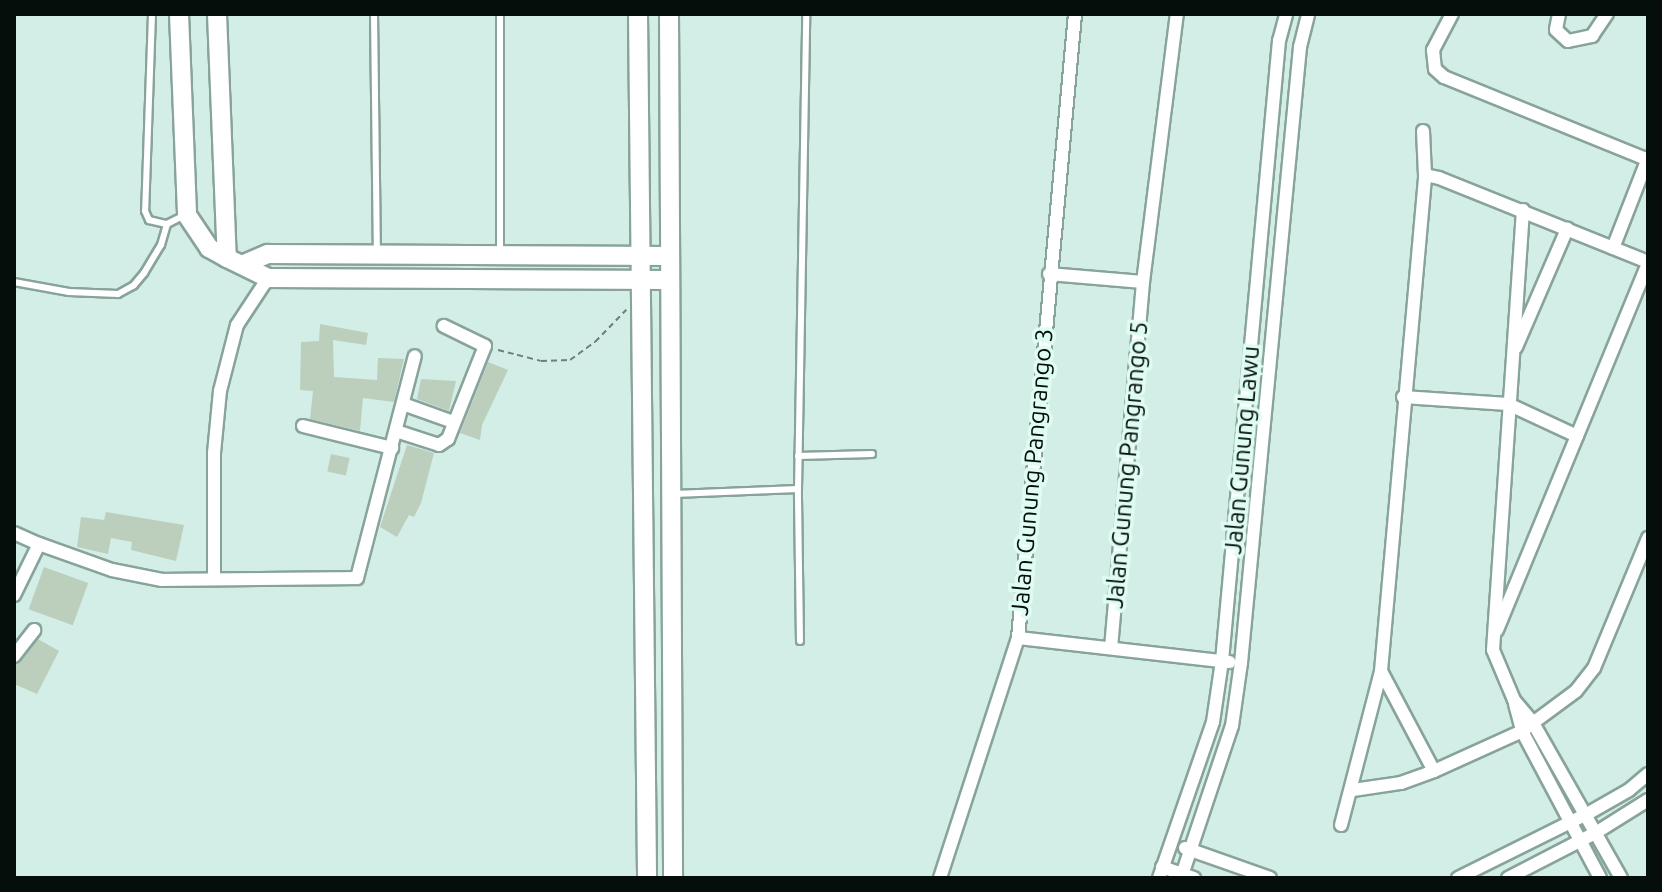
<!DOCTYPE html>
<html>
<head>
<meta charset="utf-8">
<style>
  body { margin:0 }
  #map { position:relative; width:1662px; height:892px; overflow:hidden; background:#d2eee6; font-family:Ubuntu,sans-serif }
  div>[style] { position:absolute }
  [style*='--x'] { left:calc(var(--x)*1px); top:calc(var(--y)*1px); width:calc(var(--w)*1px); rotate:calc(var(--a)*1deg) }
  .building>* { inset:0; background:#bccfbd; transform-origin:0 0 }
  .path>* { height:2px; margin-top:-1px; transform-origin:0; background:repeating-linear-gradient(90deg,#6c7f79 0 6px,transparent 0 10px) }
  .roads { filter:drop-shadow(2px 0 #88a39b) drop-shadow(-2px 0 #88a39b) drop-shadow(0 2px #88a39b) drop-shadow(0 -2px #88a39b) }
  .lane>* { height:6px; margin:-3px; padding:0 3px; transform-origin:3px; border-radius:3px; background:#fff }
  .street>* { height:12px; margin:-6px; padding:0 6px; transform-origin:6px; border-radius:6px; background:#fff }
  .secondary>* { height:18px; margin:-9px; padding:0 9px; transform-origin:9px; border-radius:9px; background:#fff }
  span { translate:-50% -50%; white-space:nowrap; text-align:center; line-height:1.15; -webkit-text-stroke:7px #dffcf3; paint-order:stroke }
  .street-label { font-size:24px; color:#050e0b }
  .frame { position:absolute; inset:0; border:16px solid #050e0b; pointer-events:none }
</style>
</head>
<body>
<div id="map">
  <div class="building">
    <i style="clip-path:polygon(320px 324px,368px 333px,366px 345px,333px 340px,334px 377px,377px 380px,378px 358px,404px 359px,394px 402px,363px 398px,360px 431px,310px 419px,313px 391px,300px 390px,301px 342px,319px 341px)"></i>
    <i style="clip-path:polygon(488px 362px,508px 370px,482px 425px,480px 440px,460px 433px)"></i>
    <i style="clip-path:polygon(421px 379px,456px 381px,449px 411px,417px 399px)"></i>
    <i style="clip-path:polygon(407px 445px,434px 453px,421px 503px,414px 517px,409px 515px,397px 537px,380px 527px)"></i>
    <i style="left:331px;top:454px;width:19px;height:18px;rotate:12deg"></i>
    <i style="clip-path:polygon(106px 512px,184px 525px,176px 561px,131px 550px,132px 542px,111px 538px,108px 554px,77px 547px,81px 517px,104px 520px)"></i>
    <i style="left:44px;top:567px;width:47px;height:45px;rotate:20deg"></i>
    <i style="clip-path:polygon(38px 639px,59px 651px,37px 694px,14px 684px,14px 665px,21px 661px)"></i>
  </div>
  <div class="path">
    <i style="--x:498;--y:350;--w:44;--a:14.3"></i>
    <i style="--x:541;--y:361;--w:29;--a:-2"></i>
    <i style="--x:570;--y:360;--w:31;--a:-36"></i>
    <i style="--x:595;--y:342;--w:45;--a:-45.9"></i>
  </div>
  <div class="roads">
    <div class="lane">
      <i style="--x:152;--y:14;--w:197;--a:92"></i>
      <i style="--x:145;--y:211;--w:10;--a:66"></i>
      <i style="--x:149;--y:220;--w:18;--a:13"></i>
      <i style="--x:374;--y:14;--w:238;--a:89.3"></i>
      <i style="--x:500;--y:252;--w:238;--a:-90"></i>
      <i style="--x:14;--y:282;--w:56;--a:10.3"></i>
      <i style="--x:69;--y:292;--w:49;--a:2.3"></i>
      <i style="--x:118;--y:294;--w:18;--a:-29"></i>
      <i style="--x:134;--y:285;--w:16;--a:-50"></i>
      <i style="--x:144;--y:273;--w:33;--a:-59"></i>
      <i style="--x:161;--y:245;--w:22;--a:-74"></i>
      <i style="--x:167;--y:224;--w:18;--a:-27"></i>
      <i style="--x:798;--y:456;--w:74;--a:-1.5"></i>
      <i style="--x:674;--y:494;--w:124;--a:-2.3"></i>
      <i style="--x:800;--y:641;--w:152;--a:-90.8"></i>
      <i style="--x:798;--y:489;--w:475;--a:-89"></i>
    </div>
    <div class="street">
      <i style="--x:1452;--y:14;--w:41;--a:117.8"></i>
      <i style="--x:1433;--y:50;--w:19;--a:84"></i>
      <i style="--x:1435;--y:69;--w:12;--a:42"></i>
      <i style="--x:1444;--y:77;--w:220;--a:22.1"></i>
      <i style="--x:1559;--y:14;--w:16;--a:101"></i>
      <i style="--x:1556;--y:30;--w:16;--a:43"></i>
      <i style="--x:1568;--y:41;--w:25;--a:-12"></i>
      <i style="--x:1592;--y:36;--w:27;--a:-56"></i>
      <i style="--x:1425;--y:175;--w:14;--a:12"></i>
      <i style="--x:1439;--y:178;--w:225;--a:21.9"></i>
      <i style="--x:1523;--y:210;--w:441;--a:93.9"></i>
      <i style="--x:1493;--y:650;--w:54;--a:67.2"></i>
      <i style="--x:1514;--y:700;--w:30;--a:50"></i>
      <i style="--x:1533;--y:723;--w:178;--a:60.4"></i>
      <i style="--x:1613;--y:248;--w:97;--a:-68.7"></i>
      <i style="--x:1049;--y:274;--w:94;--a:4.9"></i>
      <i style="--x:1516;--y:347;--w:129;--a:-66.6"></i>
      <i style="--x:1403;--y:397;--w:105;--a:3.8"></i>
      <i style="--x:1508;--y:404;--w:76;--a:24.9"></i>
      <i style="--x:403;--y:404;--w:53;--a:19.8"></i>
      <i style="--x:303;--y:426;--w:92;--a:13.9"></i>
      <i style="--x:396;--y:431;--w:45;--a:18"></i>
      <i style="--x:439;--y:445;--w:11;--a:-34"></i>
      <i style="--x:448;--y:439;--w:100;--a:-68.3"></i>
      <i style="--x:485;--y:346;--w:46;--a:-154"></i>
      <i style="--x:14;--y:533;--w:27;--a:24"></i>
      <i style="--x:214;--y:578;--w:125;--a:-90"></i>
      <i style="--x:214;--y:453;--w:62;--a:-84.5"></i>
      <i style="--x:220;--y:391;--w:68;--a:-75.6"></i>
      <i style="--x:237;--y:325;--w:56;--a:-56.6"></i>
      <i style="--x:14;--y:595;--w:57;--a:-63.9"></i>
      <i style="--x:39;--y:544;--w:77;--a:19.6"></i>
      <i style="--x:112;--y:570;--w:51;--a:11.3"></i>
      <i style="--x:162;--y:580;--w:195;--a:-0.6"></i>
      <i style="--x:357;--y:578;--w:229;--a:-75.4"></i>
      <i style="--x:1497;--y:630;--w:397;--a:-67.6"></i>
      <i style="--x:1018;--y:638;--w:213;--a:6.5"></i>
      <i style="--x:1111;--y:648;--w:367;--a:-85"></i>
      <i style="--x:1143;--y:282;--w:270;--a:-82.8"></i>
      <i style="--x:14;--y:656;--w:33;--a:-52"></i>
      <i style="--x:1381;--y:671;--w:113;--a:62.1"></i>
      <i style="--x:1515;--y:704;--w:28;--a:75"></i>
      <i style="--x:1522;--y:731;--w:166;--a:62"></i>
      <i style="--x:1353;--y:790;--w:49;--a:-8.3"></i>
      <i style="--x:1401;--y:783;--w:35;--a:-20"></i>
      <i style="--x:1434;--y:771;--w:97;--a:-24.4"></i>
      <i style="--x:1522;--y:731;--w:67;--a:-36.5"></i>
      <i style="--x:1576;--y:691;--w:29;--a:-52"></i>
      <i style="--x:1594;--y:668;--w:141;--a:-67.4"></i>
      <i style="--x:1341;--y:825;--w:159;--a:-75.4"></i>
      <i style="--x:1381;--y:671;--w:498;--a:-84.9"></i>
      <i style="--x:1425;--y:175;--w:44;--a:-92.6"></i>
      <i style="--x:1185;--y:848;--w:90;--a:19.4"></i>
      <i style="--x:1162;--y:867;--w:34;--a:19"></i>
      <i style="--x:940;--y:878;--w:252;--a:-72"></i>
      <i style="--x:1018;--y:638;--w:627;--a:-84.78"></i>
      <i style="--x:1159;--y:878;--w:165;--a:-70.9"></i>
      <i style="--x:1213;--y:722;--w:62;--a:-81.6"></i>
      <i style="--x:1222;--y:661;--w:623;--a:-84.75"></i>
      <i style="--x:1279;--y:41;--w:28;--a:-75"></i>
      <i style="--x:1181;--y:878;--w:160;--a:-71.5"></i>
      <i style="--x:1232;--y:726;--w:64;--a:-81.9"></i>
      <i style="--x:1241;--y:663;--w:619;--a:-84.53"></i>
      <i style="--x:1300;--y:47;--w:34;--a:-76"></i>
      <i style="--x:1458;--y:878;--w:144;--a:-26.4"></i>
      <i style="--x:1587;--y:814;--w:48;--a:-29.7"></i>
      <i style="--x:1629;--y:790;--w:25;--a:-40"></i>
      <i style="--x:1508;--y:878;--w:100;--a:-27.3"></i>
      <i style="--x:1597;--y:832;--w:60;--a:-32.1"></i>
    </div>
    <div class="secondary">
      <i style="--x:179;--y:14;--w:201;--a:87.7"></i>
      <i style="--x:187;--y:215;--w:40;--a:56"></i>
      <i style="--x:209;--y:248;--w:21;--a:29"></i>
      <i style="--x:227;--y:258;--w:46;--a:26"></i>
      <i style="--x:268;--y:278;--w:400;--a:0.3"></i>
      <i style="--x:217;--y:14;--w:244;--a:87.7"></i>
      <i style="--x:638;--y:14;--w:864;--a:89.4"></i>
      <i style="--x:669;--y:14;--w:864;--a:89.73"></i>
      <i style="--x:244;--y:264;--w:26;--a:-23"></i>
      <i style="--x:268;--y:254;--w:400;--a:0.3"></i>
    </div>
  </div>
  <div class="street-label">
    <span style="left:1242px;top:450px;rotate:-85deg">Jalan Gunung Lawu</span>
    <span style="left:1127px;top:465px;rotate:-85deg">Jalan Gunung Pangrango 5</span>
    <span style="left:1032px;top:472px;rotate:-85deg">Jalan Gunung Pangrango 3</span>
  </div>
  <div class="frame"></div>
</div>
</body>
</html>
